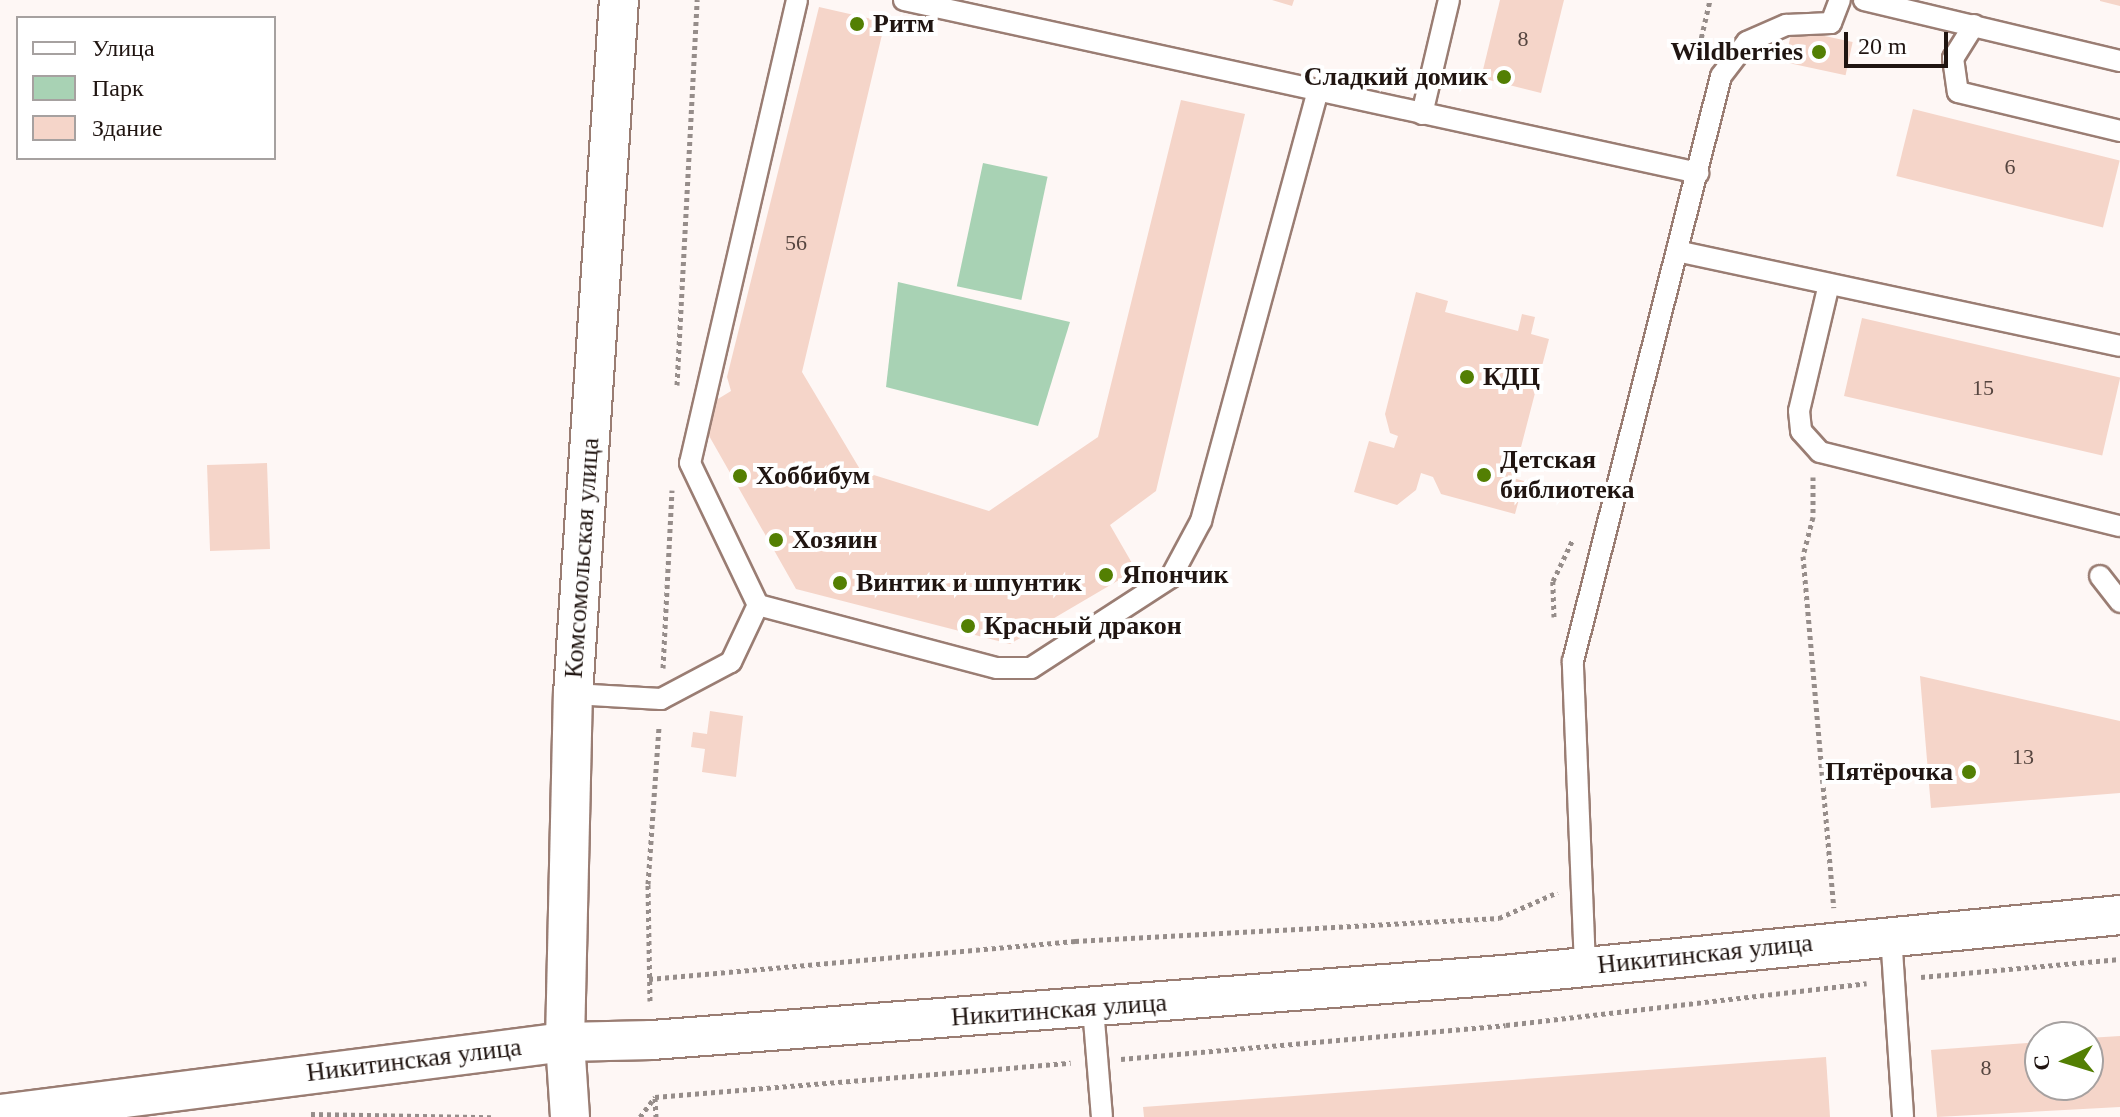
<!DOCTYPE html>
<html>
<head>
<meta charset="utf-8">
<style>
  body { margin:0 }
  #map { position:relative; width:2120px; height:1117px; overflow:hidden; background:#fef7f5; font-family:"Times New Roman",serif }
  div>[style] { position:absolute }
  [style*='--x'] { left:calc(var(--x)*1px); top:calc(var(--y)*1px); width:calc(var(--w)*1px); rotate:calc(var(--a)*1deg) }
  .green>* { inset:0; background:#a8d2b4; transform-origin:0 0 }
  .building>* { inset:0; background:#f5d5c9; transform-origin:0 0 }
  .path>* { height:5px; margin-top:-2.5px; transform-origin:0; background:repeating-linear-gradient(90deg,#968d8a 0 4px,transparent 0 8px) }
  .roads { filter:drop-shadow(2px 0 #9a7d73) drop-shadow(-2px 0 #9a7d73) drop-shadow(0 2px #9a7d73) drop-shadow(0 -2px #9a7d73) }
  .service>* { height:20px; margin:-10px; padding:0 10px; transform-origin:10px; border-radius:10px; background:#fff }
  .minor>* { height:38px; margin:-19px; padding:0 19px; transform-origin:19px; border-radius:19px; background:#fff }
  .dots>* { width:22px; height:22px; translate:-50% -50%; box-sizing:border-box; border:4px solid #fff; border-radius:50% }
  span { translate:-50% -50%; white-space:nowrap; text-align:center; line-height:1.15; -webkit-text-stroke:8px #fff; paint-order:stroke }
  .number-label { font-size:22px; color:#55453f }
  .number-label span { -webkit-text-stroke-width:0 }
  .poi-label { font-size:26px; color:#201511; font-weight:700 }
  .left { translate:0 -50%; text-align:left }
  .right { translate:-100% -50%; text-align:right }
  .street-label { font-size:26px; color:#201511 }
  .legend { position:absolute; left:16px; top:16px; width:260px; height:144px; box-sizing:border-box; background:#fff; border:2px solid #a6a1a0; margin:0; padding:10px 14px; list-style:none; font-size:24px; color:#201511 }
  .legend li { display:flex; align-items:center; gap:16px; height:40px }
  .legend b { width:40px; border:2px solid #a6a1a0 }
  .north { position:absolute; left:2024px; top:1021px; width:80px; height:80px; box-sizing:border-box; background:#fff; border:2px solid #a6a1a0; border-radius:50%; rotate:266deg; font-size:22px; font-weight:700; line-height:32px; text-align:center; color:#201511 }
  .north::after { content:''; display:block; margin:auto; width:28px; height:36px; background:#537f03; clip-path:polygon(50% 0,100% 100%,50% 72%,0 100%) }
  .scale { position:absolute; left:1844px; top:32px; width:104px; height:36px; box-sizing:border-box; border:4px solid #201511; border-top:0; padding-left:10px; font-size:24px; line-height:28px; white-space:nowrap; color:#201511; -webkit-text-stroke:6px #fff; paint-order:stroke }
</style>
</head>
<body>
<div id="map">
  <div class="green">
    <i style="left:983px;top:163px;width:66px;height:126px;rotate:12deg"></i>
    <i style="clip-path:polygon(898px 282px,1070px 322px,1038px 426px,886px 387px)"></i>
  </div>
  <div class="building">
    <i style="clip-path:polygon(1272px 0,1294px 0,1292px 6px)"></i>
    <i style="clip-path:polygon(1500px 0,1564px 0,1541px 93px,1481px 78px)"></i>
    <i style="clip-path:polygon(2120px 0,2120px 6px,2100px 1px,2100px 0)"></i>
    <i style="clip-path:polygon(819px 7px,885px 22px,802px 372px,861px 471px,989px 511px,1098px 437px,1181px 100px,1245px 114px,1156px 491px,1110px 525px,1136px 570px,1010px 644px,796px 589px,708px 434px,713px 402px,731px 391px,727px 377px)"></i>
    <i style="left:1792px;top:29px;width:62px;height:34px;rotate:12deg"></i>
    <i style="left:1913px;top:109px;width:213px;height:69px;rotate:14deg"></i>
    <i style="clip-path:polygon(1416px 292px,1448px 301px,1445px 312px,1518px 331px,1522px 314px,1535px 317px,1531px 334px,1549px 339px,1513px 478px,1524px 481px,1515px 514px,1441px 494px,1433px 477px,1421px 473px,1416px 490px,1397px 505px,1354px 492px,1369px 441px,1394px 448px,1398px 436px,1390px 433px,1385px 414px)"></i>
    <i style="left:1862px;top:318px;width:265px;height:80px;rotate:13deg"></i>
    <i style="left:267px;top:463px;width:86px;height:60px;rotate:88deg"></i>
    <i style="clip-path:polygon(1920px 676px,2120px 721px,2120px 793px,1931px 808px)"></i>
    <i style="clip-path:polygon(710px 711px,743px 716px,736px 777px,702px 772px,705px 749px,691px 747px,693px 732px,707px 734px)"></i>
    <i style="clip-path:polygon(2120px 1036px,2120px 1107px,1937px 1117px,1931px 1050px,2040px 1042px,2040px 1085px,2088px 1085px,2088px 1038px)"></i>
    <i style="clip-path:polygon(1826px 1057px,1830px 1117px,1144px 1117px,1143px 1107px)"></i>
  </div>
  <div class="path">
    <i style="--x:1696;--y:61;--w:63;--a:-77.1"></i>
    <i style="--x:677;--y:385;--w:386;--a:-87"></i>
    <i style="--x:1813;--y:477;--w:40;--a:90"></i>
    <i style="--x:1813;--y:517;--w:40;--a:104.4"></i>
    <i style="--x:1803;--y:556;--w:353;--a:85"></i>
    <i style="--x:1554;--y:617;--w:36;--a:-92"></i>
    <i style="--x:1553;--y:581;--w:47;--a:-64.5"></i>
    <i style="--x:663;--y:668;--w:178;--a:-87.1"></i>
    <i style="--x:1921;--y:977;--w:200;--a:-5.2"></i>
    <i style="--x:649;--y:979;--w:428;--a:-5.1"></i>
    <i style="--x:1075;--y:941;--w:425;--a:-3.1"></i>
    <i style="--x:1499;--y:918;--w:64;--a:-23.8"></i>
    <i style="--x:650;--y:1001;--w:117;--a:-91"></i>
    <i style="--x:648;--y:884;--w:158;--a:-86"></i>
    <i style="--x:1121;--y:1059;--w:386;--a:-5"></i>
    <i style="--x:1506;--y:1025;--w:363;--a:-6.6"></i>
    <i style="--x:655;--y:1098;--w:19;--a:87"></i>
    <i style="--x:311;--y:1114;--w:180;--a:1"></i>
    <i style="--x:640;--y:1117;--w:25;--a:-53"></i>
    <i style="--x:655;--y:1097;--w:417;--a:-4.7"></i>
  </div>
  <div class="roads">
    <div class="service">
      <i style="--x:797;--y:0;--w:475;--a:103"></i>
      <i style="--x:690;--y:463;--w:157;--a:64.4"></i>
      <i style="--x:758;--y:605;--w:247;--a:14.8"></i>
      <i style="--x:997;--y:668;--w:34;--a:0"></i>
      <i style="--x:1031;--y:668;--w:167;--a:-33"></i>
      <i style="--x:1171;--y:577;--w:64;--a:-61.8"></i>
      <i style="--x:1201;--y:521;--w:443;--a:-74.8"></i>
      <i style="--x:904;--y:0;--w:813;--a:12.29"></i>
      <i style="--x:1864;--y:0;--w:263;--a:13.4"></i>
      <i style="--x:1974;--y:25;--w:39;--a:122"></i>
      <i style="--x:1953;--y:58;--w:34;--a:82"></i>
      <i style="--x:1958;--y:92;--w:167;--a:13.5"></i>
      <i style="--x:1422;--y:114;--w:117;--a:-76.7"></i>
      <i style="--x:1677;--y:251;--w:453;--a:12.1"></i>
      <i style="--x:1829;--y:284;--w:130;--a:103.3"></i>
      <i style="--x:1799;--y:411;--w:20;--a:84"></i>
      <i style="--x:1801;--y:431;--w:28;--a:48"></i>
      <i style="--x:1820;--y:452;--w:309;--a:13.9"></i>
      <i style="--x:2100;--y:576;--w:33;--a:52"></i>
      <i style="--x:573;--y:694;--w:88;--a:3.3"></i>
      <i style="--x:661;--y:699;--w:79;--a:-27.9"></i>
      <i style="--x:731;--y:662;--w:63;--a:-64.7"></i>
      <i style="--x:1891;--y:935;--w:182;--a:86.2"></i>
      <i style="--x:1585;--y:966;--w:305;--a:-92.3"></i>
      <i style="--x:1573;--y:661;--w:603;--a:-75.8"></i>
      <i style="--x:1721;--y:76;--w:43;--a:-52.6"></i>
      <i style="--x:1747;--y:42;--w:43;--a:-23.6"></i>
      <i style="--x:1786;--y:25;--w:45;--a:-2.5"></i>
      <i style="--x:1831;--y:23;--w:25;--a:-69"></i>
      <i style="--x:1093;--y:1008;--w:109;--a:85.3"></i>
    </div>
    <div class="minor">
      <i style="--x:0;--y:1114;--w:570;--a:-7.26"></i>
      <i style="--x:565;--y:1042;--w:87;--a:-1.3"></i>
      <i style="--x:652;--y:1040;--w:853;--a:-4.37"></i>
      <i style="--x:1503;--y:975;--w:620;--a:-5.55"></i>
      <i style="--x:570;--y:1117;--w:75;--a:-93.8"></i>
      <i style="--x:565;--y:1042;--w:348;--a:-88.7"></i>
      <i style="--x:573;--y:694;--w:696;--a:-86.21"></i>
    </div>
  </div>
  <div class="dots">
    <i style="left:857px;top:24px;background:#537f03"></i>
    <i style="left:1819px;top:52px;background:#537f03"></i>
    <i style="left:1504px;top:77px;background:#537f03"></i>
    <i style="left:1467px;top:377px;background:#537f03"></i>
    <i style="left:1484px;top:475px;background:#537f03"></i>
    <i style="left:740px;top:476px;background:#537f03"></i>
    <i style="left:776px;top:540px;background:#537f03"></i>
    <i style="left:1106px;top:575px;background:#537f03"></i>
    <i style="left:840px;top:583px;background:#537f03"></i>
    <i style="left:968px;top:626px;background:#537f03"></i>
    <i style="left:1969px;top:772px;background:#537f03"></i>
  </div>
  <div class="number-label">
    <span style="left:1523px;top:39px">8</span>
    <span style="left:2010px;top:167px">6</span>
    <span style="left:796px;top:243px">56</span>
    <span style="left:1983px;top:388px">15</span>
    <span style="left:2023px;top:757px">13</span>
    <span style="left:1986px;top:1068px">8</span>
  </div>
  <div class="poi-label">
    <span class="left" style="left:873px;top:24px">Ритм</span>
    <span class="right" style="left:1803px;top:52px">Wildberries</span>
    <span class="right" style="left:1488px;top:77px">Сладкий домик</span>
    <span class="left" style="left:1483px;top:377px">КДЦ</span>
    <span class="left" style="left:1500px;top:475px">Детская<br>библиотека</span>
    <span class="left" style="left:756px;top:476px">Хоббибум</span>
    <span class="left" style="left:792px;top:540px">Хозяин</span>
    <span class="left" style="left:1122px;top:575px">Япончик</span>
    <span class="left" style="left:856px;top:583px">Винтик и шпунтик</span>
    <span class="left" style="left:984px;top:626px">Красный дракон</span>
    <span class="right" style="left:1953px;top:772px">Пятёрочка</span>
  </div>
  <div class="street-label">
    <span style="left:582px;top:558px;rotate:-86deg">Комсомольская улица</span>
    <span style="left:1705px;top:954px;rotate:-6deg">Никитинская улица</span>
    <span style="left:1059px;top:1010px;rotate:-4deg">Никитинская улица</span>
    <span style="left:414px;top:1060px;rotate:-7deg">Никитинская улица</span>
  </div>
  <ul class="legend">
  <li><b style="height:10px;background:#fff"></b>Улица</li>
  <li><b style="height:22px;background:#a8d2b4"></b>Парк</li>
  <li><b style="height:22px;background:#f5d5c9"></b>Здание</li>
  </ul>
  <div class="north">С</div>
  <div class="scale">20 m</div>
</div>
</body>
</html>
